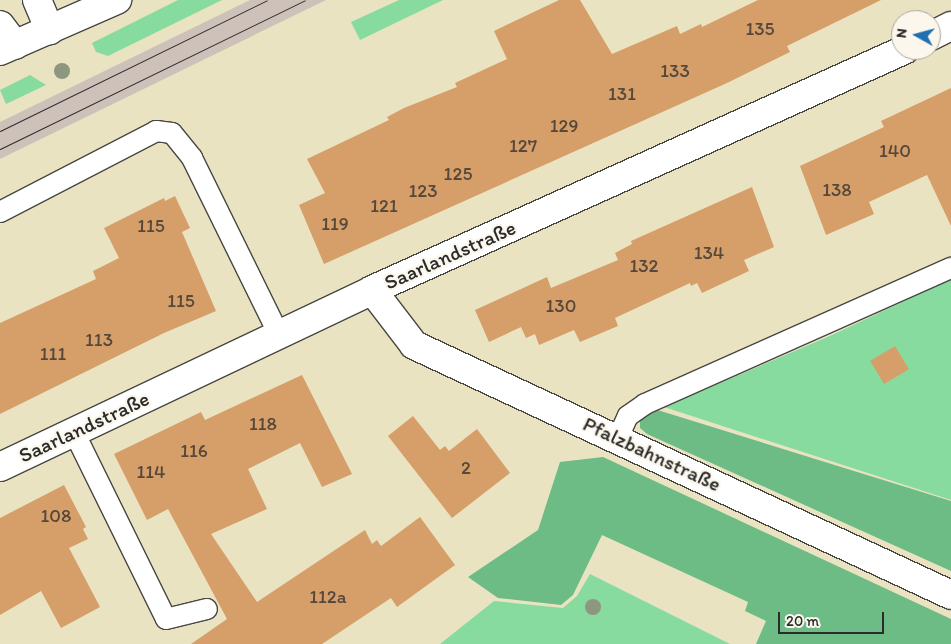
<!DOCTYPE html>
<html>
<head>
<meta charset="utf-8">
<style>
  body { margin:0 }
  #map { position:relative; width:951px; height:644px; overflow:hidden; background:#e9e3c2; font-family:Itim,sans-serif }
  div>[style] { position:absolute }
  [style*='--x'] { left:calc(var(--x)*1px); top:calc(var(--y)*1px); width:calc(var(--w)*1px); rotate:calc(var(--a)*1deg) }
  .industrial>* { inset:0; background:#cec1b9 }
  .green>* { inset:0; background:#87db9e }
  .forest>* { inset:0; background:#6dbb85 }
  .building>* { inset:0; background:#d69e69; transform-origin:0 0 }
  .roads { filter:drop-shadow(1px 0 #484742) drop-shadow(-1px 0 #484742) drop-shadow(0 1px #484742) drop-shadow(0 -1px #484742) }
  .service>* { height:20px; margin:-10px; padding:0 10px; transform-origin:10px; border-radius:10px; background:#fff }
  .minor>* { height:28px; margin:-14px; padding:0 14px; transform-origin:14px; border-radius:14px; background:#fff }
  .secondary>* { height:28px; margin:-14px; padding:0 14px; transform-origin:14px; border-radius:14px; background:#fff }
  .tram>* { height:1px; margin:-0.5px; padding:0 0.5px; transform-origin:0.5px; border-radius:0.5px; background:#2b2b2b }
  .trees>* { width:16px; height:16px; margin:-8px; border-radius:50%; background:#8d967f }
  span { translate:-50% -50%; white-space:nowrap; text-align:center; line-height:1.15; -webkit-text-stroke:4.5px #fbf7ec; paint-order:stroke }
  .number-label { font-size:19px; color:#56483a }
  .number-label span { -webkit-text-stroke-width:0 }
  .street-label { font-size:21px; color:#2b2b2b }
  .north { position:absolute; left:891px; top:10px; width:50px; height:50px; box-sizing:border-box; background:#fbf7ec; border:1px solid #a8a59f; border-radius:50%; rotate:277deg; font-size:14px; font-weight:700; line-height:20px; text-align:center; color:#2b2b2b }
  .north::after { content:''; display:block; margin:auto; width:18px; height:22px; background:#1f6fb2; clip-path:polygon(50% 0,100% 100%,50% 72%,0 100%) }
  .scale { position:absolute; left:778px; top:612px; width:106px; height:22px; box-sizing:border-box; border:2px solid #2b2b2b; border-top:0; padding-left:6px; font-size:15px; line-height:18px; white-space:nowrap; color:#2b2b2b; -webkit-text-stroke:4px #fbf7ec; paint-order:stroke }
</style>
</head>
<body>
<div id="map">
  <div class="industrial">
    <i style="clip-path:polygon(250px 0,326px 0,0 159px,0 122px)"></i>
  </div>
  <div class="green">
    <i style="clip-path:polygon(178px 0,222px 0,108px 56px,96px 52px,92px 43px)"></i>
    <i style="clip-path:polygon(399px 0,443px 0,360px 40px,351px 22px)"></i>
    <i style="clip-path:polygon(30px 75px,46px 85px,6px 104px,0 90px)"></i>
    <i style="clip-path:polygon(951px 279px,951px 500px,664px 407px,832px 335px)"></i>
    <i style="clip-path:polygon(590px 574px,730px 644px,440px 644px,494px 601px,563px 608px,577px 596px)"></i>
  </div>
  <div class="forest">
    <i style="clip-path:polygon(651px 408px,951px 501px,951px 571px,647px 434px,640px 428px,640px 421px)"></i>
    <i style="clip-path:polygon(603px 457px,951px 619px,951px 644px,756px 644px,766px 621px,745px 611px,748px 602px,602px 535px,573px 595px,561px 605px,498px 598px,468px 577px,538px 530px,560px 462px)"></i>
  </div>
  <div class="building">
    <i style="clip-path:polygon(559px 0,580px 0,612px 54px,677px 26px,680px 34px,701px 24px,702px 27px,758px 0,881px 0,787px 46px,790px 52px,727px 83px,324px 264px,299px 205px,325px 193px,307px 159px,389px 120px,387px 117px,404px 108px,457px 87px,455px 83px,507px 59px,494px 31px)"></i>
    <i style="clip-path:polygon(951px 88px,951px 226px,927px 175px,869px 202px,874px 214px,826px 235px,800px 166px,884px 127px,881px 121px)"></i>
    <i style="clip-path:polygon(752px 187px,774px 247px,744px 260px,749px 271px,702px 293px,697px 283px,691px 286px,690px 283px,615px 318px,618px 326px,580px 342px,574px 330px,539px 345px,535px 334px,526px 338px,521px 327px,489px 342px,475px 310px,547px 277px,551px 288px,618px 260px,615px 253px,632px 244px,631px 241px)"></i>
    <i style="clip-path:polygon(175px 196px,190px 228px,182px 232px,216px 311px,164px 333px,0 414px,0 323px,96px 279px,93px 271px,119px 258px,104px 228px,164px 198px,165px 201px)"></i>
    <i style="left:895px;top:346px;width:27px;height:29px;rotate:59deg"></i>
    <i style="clip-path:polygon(302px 375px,352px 474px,322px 487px,300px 443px,248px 469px,267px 509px,211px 534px,257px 602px,365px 530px,372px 544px,377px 540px,381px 546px,420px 517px,455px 565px,397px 607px,391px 598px,322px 644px,191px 644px,227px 619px,168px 509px,147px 520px,114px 454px,201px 412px,205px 420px)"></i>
    <i style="clip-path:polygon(413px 416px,440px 450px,445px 446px,449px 451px,477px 429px,510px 473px,452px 518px,388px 436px)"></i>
    <i style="clip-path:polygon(64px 485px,86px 527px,83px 529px,88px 539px,69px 548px,100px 607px,61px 628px,41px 591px,0 615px,0 518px)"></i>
  </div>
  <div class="roads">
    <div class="service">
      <i style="--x:0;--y:212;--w:176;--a:-27.4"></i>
      <i style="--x:156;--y:131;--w:16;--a:7"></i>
      <i style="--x:172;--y:133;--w:32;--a:51"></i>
      <i style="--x:192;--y:158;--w:197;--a:63.8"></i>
      <i style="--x:74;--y:432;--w:208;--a:63.8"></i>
      <i style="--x:166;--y:619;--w:42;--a:-13.7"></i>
      <i style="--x:618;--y:438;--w:24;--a:-66"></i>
      <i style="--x:628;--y:416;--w:21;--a:-35"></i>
      <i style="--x:645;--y:404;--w:335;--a:-24"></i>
    </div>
    <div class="minor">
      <i style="--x:931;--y:36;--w:22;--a:-27"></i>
      <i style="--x:372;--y:290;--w:69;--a:52.6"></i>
      <i style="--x:414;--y:345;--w:592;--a:24.96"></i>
      <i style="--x:0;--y:467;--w:412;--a:-25.4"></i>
      <i style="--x:372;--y:290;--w:584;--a:-24.28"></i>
    </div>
    <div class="secondary">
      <i style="--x:37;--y:0;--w:33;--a:67"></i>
      <i style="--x:0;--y:25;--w:25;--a:53"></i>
      <i style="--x:0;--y:51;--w:128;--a:-23.6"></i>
    </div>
  </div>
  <div class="tram">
    <i style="--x:0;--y:131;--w:297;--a:-26.1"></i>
    <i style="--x:0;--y:149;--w:339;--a:-26"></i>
  </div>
  <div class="trees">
    <i style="left:62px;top:71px"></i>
    <i style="left:593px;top:607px"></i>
  </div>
  <div class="number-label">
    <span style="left:760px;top:29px">135</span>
    <span style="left:675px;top:71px">133</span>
    <span style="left:622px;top:94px">131</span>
    <span style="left:564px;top:126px">129</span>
    <span style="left:523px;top:146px">127</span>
    <span style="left:895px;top:151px">140</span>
    <span style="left:458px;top:174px">125</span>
    <span style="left:837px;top:190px">138</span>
    <span style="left:423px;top:191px">123</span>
    <span style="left:384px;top:206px">121</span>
    <span style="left:335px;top:224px">119</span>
    <span style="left:151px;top:226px">115</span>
    <span style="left:709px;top:253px">134</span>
    <span style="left:644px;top:266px">132</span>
    <span style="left:181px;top:301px">115</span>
    <span style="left:561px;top:306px">130</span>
    <span style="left:99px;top:340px">113</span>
    <span style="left:53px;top:354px">111</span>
    <span style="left:263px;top:424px">118</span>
    <span style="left:194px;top:451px">116</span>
    <span style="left:466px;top:468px">2</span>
    <span style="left:151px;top:472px">114</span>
    <span style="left:56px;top:516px">108</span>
    <span style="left:328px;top:597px">112a</span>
  </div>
  <div class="street-label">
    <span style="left:450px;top:255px;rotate:-24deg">Saarlandstraße</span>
    <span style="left:84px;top:427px;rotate:-25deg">Saarlandstraße</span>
    <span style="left:652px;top:454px;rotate:25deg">Pfalzbahnstraße</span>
  </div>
  <div class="north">N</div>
  <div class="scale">20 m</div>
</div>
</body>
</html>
